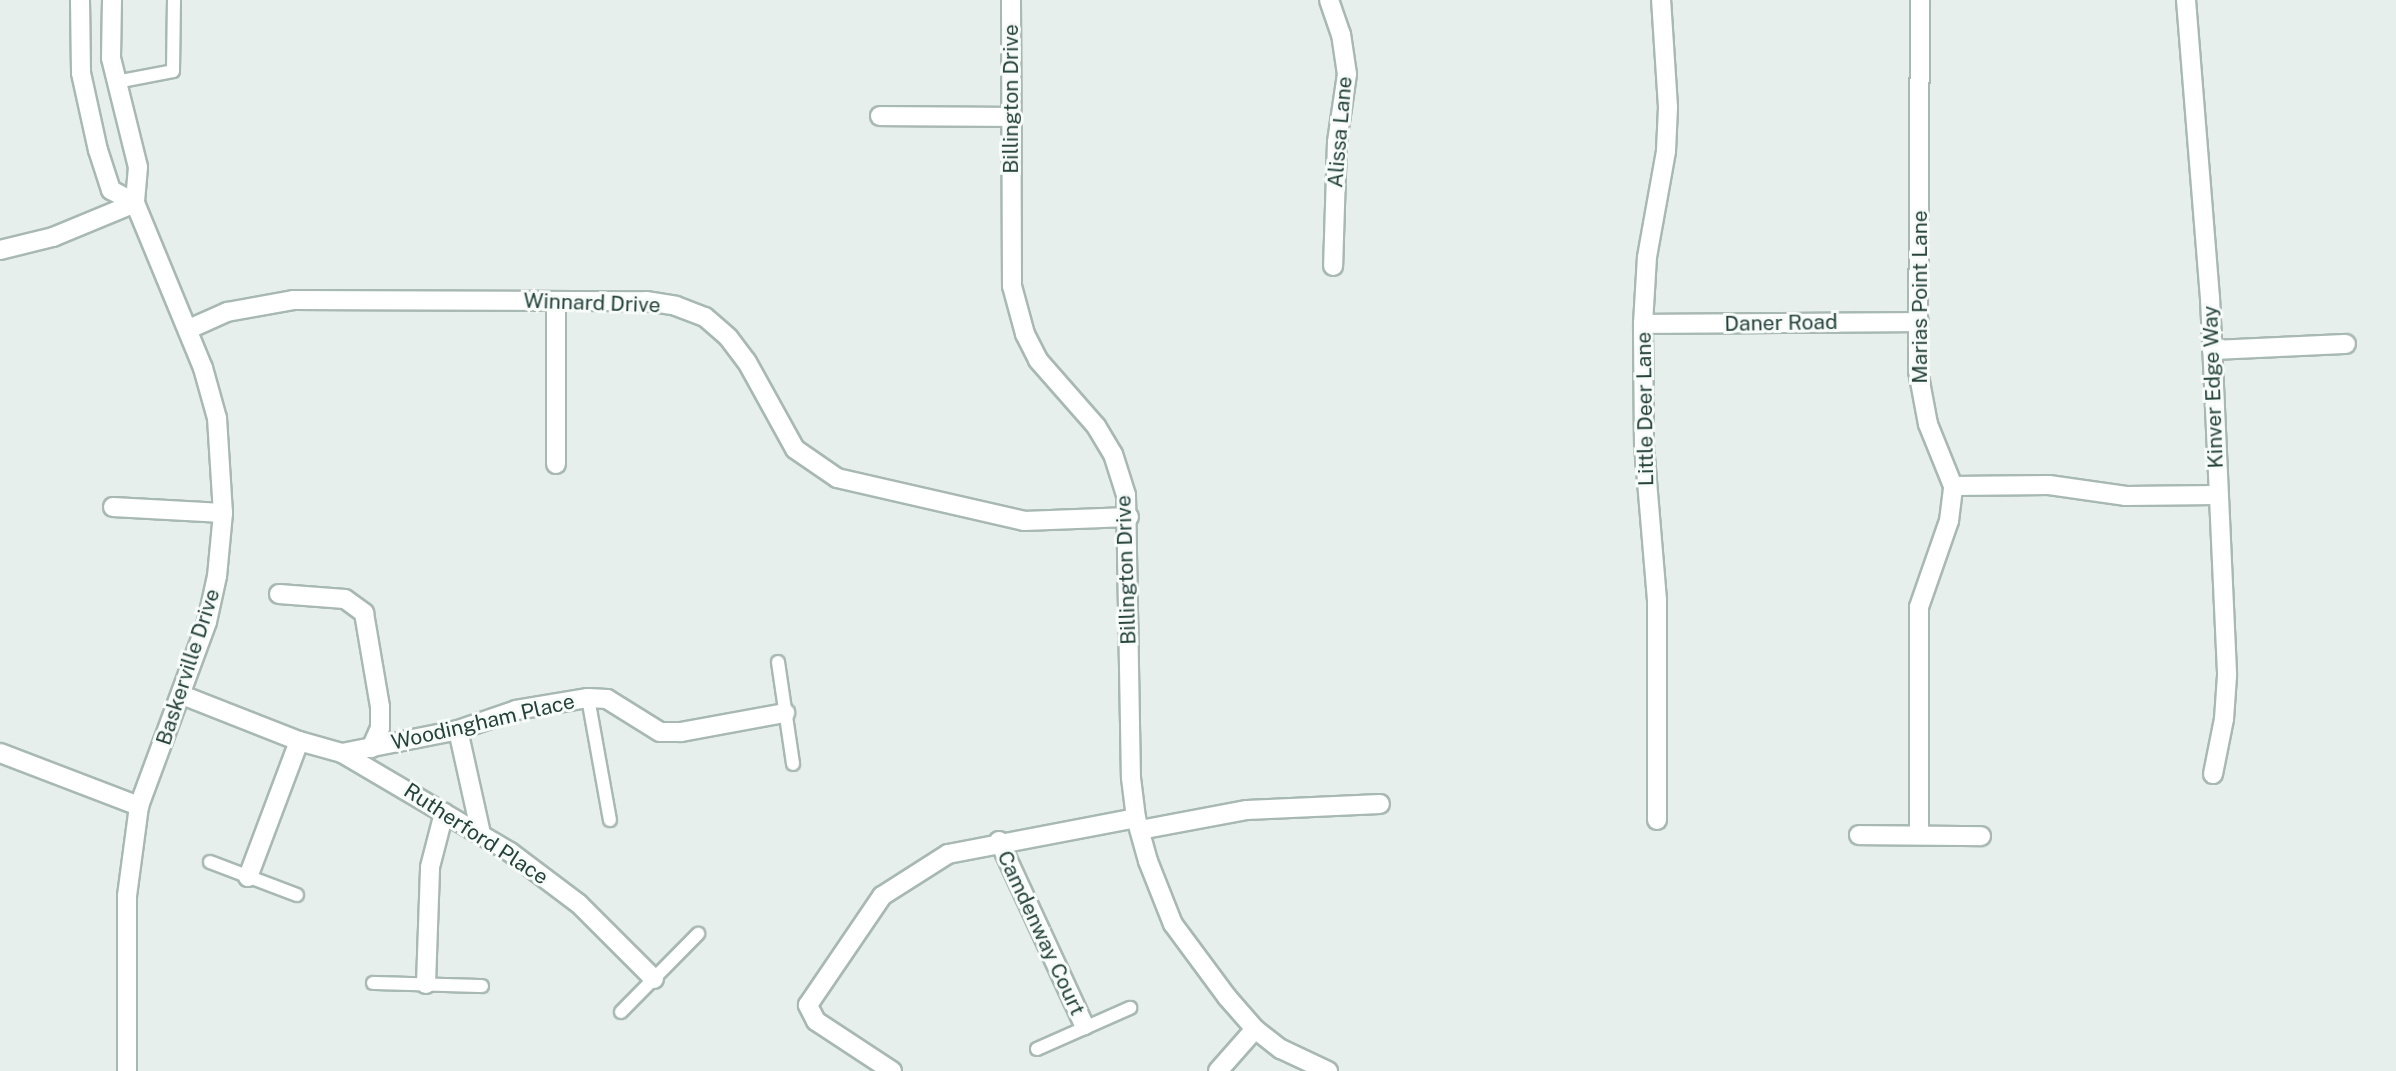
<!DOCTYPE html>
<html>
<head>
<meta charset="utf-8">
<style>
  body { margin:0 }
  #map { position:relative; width:2396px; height:1071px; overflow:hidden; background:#e6efeb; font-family:"Public Sans",sans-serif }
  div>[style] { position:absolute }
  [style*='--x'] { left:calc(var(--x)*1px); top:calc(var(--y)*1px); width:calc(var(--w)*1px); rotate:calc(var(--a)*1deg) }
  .roads { filter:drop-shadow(2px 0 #a8b8b2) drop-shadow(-2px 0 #a8b8b2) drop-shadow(0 2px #a8b8b2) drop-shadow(0 -2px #a8b8b2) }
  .service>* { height:12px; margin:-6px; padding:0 6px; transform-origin:6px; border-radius:6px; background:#fff }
  .minor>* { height:18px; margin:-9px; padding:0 9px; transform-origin:9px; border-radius:9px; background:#fff }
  span { translate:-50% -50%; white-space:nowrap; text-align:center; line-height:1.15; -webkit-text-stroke:6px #f7fbf9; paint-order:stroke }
  .street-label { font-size:21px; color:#24423a }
</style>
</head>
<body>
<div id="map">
  <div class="roads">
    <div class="service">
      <i style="--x:116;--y:82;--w:58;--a:-10.9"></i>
      <i style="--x:173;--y:71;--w:71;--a:-89.2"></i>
      <i style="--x:778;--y:662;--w:103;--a:81.6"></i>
      <i style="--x:588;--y:698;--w:124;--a:79.8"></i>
      <i style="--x:210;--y:862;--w:93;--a:20.8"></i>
      <i style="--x:373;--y:983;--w:109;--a:1.6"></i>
      <i style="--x:621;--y:1012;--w:110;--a:-45.4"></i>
      <i style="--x:1037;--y:1049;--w:102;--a:-23.8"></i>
    </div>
    <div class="minor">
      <i style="--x:80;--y:0;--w:73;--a:89.2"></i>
      <i style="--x:81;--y:73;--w:79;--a:77.6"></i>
      <i style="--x:98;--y:150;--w:42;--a:72"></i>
      <i style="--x:111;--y:190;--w:27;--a:28"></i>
      <i style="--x:112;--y:0;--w:58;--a:91"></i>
      <i style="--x:111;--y:58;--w:112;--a:76.1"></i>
      <i style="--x:138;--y:167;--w:36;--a:95"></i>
      <i style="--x:135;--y:203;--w:178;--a:67.6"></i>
      <i style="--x:203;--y:368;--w:52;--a:74.4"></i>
      <i style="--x:217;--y:418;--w:95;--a:86.4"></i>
      <i style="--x:223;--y:513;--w:63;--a:95.4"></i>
      <i style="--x:217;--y:576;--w:47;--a:102.3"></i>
      <i style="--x:207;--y:622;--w:196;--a:110.3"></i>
      <i style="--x:139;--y:806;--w:91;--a:97.6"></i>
      <i style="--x:127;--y:896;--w:175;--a:90"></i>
      <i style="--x:1011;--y:0;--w:286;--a:89.8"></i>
      <i style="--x:1012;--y:286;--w:50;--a:74.8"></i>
      <i style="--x:1025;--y:334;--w:29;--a:63"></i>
      <i style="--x:1038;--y:360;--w:88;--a:48.7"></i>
      <i style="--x:1096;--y:426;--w:33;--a:59"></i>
      <i style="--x:1113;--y:454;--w:43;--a:72.4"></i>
      <i style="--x:1126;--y:495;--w:283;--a:89"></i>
      <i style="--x:1131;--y:778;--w:40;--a:82.9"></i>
      <i style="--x:1136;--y:818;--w:45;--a:74.4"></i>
      <i style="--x:1148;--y:861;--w:68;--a:68.4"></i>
      <i style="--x:1173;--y:924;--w:91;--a:53.5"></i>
      <i style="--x:1227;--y:997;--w:43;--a:48.8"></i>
      <i style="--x:1255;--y:1029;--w:33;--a:38"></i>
      <i style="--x:1281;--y:1049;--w:52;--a:25.1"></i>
      <i style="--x:1329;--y:0;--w:36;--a:71"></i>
      <i style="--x:1341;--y:34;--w:40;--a:81.5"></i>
      <i style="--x:1347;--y:74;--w:69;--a:98.4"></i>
      <i style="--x:1337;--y:142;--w:124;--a:91.8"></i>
      <i style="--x:2186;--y:0;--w:299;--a:85.4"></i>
      <i style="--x:2210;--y:298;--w:378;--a:87.4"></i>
      <i style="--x:2227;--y:676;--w:43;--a:94"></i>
      <i style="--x:2224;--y:719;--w:56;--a:101.3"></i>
      <i style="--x:880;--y:116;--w:130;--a:0.4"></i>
      <i style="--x:0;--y:250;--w:55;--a:-13.8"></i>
      <i style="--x:53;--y:237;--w:89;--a:-22.5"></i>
      <i style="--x:1643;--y:324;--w:276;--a:-0.4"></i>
      <i style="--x:189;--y:329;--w:42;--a:-24.1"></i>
      <i style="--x:227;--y:312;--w:67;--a:-10.3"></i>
      <i style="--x:293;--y:300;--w:353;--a:0.2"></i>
      <i style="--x:646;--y:301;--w:30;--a:9"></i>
      <i style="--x:676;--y:306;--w:31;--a:21"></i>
      <i style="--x:705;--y:317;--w:30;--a:41"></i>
      <i style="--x:728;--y:337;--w:31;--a:53"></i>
      <i style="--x:747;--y:362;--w:99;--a:61.1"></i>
      <i style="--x:795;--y:449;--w:51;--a:34.6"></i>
      <i style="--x:837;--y:478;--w:192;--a:12.9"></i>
      <i style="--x:1024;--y:521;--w:105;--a:-2.2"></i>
      <i style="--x:2212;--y:350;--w:134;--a:-2.6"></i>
      <i style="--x:556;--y:464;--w:163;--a:-90"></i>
      <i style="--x:1953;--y:486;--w:96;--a:-0.6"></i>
      <i style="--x:2049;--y:485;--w:78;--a:8.1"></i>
      <i style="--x:2126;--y:496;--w:91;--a:-0.6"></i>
      <i style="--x:113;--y:507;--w:110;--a:3.1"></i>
      <i style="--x:279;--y:594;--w:66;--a:4.3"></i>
      <i style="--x:345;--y:599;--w:24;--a:36"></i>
      <i style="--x:364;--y:613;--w:95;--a:80.3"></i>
      <i style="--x:380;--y:707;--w:21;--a:90"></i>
      <i style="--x:380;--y:728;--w:22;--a:114"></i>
      <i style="--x:182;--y:695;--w:126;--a:21.5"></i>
      <i style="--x:299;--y:741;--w:45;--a:15.6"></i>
      <i style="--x:342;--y:753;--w:118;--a:-11.2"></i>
      <i style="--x:458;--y:730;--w:61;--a:-19"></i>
      <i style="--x:516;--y:710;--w:73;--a:-9.5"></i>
      <i style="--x:588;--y:698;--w:19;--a:3"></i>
      <i style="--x:607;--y:699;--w:62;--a:31.9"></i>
      <i style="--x:660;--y:732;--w:21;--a:0"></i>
      <i style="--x:681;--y:732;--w:106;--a:-10.4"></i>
      <i style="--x:458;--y:730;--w:107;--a:77.5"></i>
      <i style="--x:0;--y:753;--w:149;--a:20.9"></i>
      <i style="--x:342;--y:753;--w:195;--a:30.5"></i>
      <i style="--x:510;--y:852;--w:86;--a:37"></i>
      <i style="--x:579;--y:904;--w:106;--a:45"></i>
      <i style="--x:1657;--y:820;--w:220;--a:-90"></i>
      <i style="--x:1657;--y:600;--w:156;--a:-94.8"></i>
      <i style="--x:1644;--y:445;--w:121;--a:-90.5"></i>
      <i style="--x:1643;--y:324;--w:67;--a:-86.6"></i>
      <i style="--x:1647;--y:257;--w:108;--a:-79.8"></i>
      <i style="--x:1666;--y:151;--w:44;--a:-87.4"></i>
      <i style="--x:1668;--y:107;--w:107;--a:-93.7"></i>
      <i style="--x:1140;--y:830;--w:109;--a:-10.6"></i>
      <i style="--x:1247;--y:810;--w:133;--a:-2.6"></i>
      <i style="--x:1859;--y:835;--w:122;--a:0.5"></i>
      <i style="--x:1919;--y:835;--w:228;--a:-90"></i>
      <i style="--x:1919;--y:607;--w:91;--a:-70.8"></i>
      <i style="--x:1949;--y:521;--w:35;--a:-83"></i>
      <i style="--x:1953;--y:486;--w:67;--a:-112"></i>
      <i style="--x:1928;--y:424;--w:54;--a:-100.7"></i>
      <i style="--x:1918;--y:371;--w:371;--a:-89.7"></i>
      <i style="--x:999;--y:841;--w:203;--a:65.2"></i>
      <i style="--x:248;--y:877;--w:145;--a:-69.4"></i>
      <i style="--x:426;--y:984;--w:117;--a:-88"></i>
      <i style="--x:430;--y:867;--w:56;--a:-75.5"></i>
      <i style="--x:892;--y:1071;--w:91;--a:-146.7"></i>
      <i style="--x:816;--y:1021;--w:18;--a:-117"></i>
      <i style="--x:808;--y:1005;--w:132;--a:-55.8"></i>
      <i style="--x:882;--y:896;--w:78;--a:-32.5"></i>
      <i style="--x:948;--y:854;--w:191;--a:-10.8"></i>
      <i style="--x:1218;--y:1071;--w:56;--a:-48.6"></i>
    </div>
  </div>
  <div class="street-label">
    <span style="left:1011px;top:99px;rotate:-90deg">Billington Drive</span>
    <span style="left:1340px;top:132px;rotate:-85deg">Alissa Lane</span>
    <span style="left:1920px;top:297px;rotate:-90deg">Marias Point Lane</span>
    <span style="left:592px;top:303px;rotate:2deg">Winnard Drive</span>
    <span style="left:1781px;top:323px;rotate:-1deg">Daner Road</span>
    <span style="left:2213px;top:387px;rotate:-92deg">Kinver Edge Way</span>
    <span style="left:1645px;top:409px;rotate:-91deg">Little Deer Lane</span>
    <span style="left:1126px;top:570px;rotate:-92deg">Billington Drive</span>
    <span style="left:188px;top:667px;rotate:-72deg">Baskerville Drive</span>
    <span style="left:483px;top:722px;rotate:-13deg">Woodingham Place</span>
    <span style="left:476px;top:834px;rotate:33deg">Rutherford Place</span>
    <span style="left:1041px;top:933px;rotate:65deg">Camdenway Court</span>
  </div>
</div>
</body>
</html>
